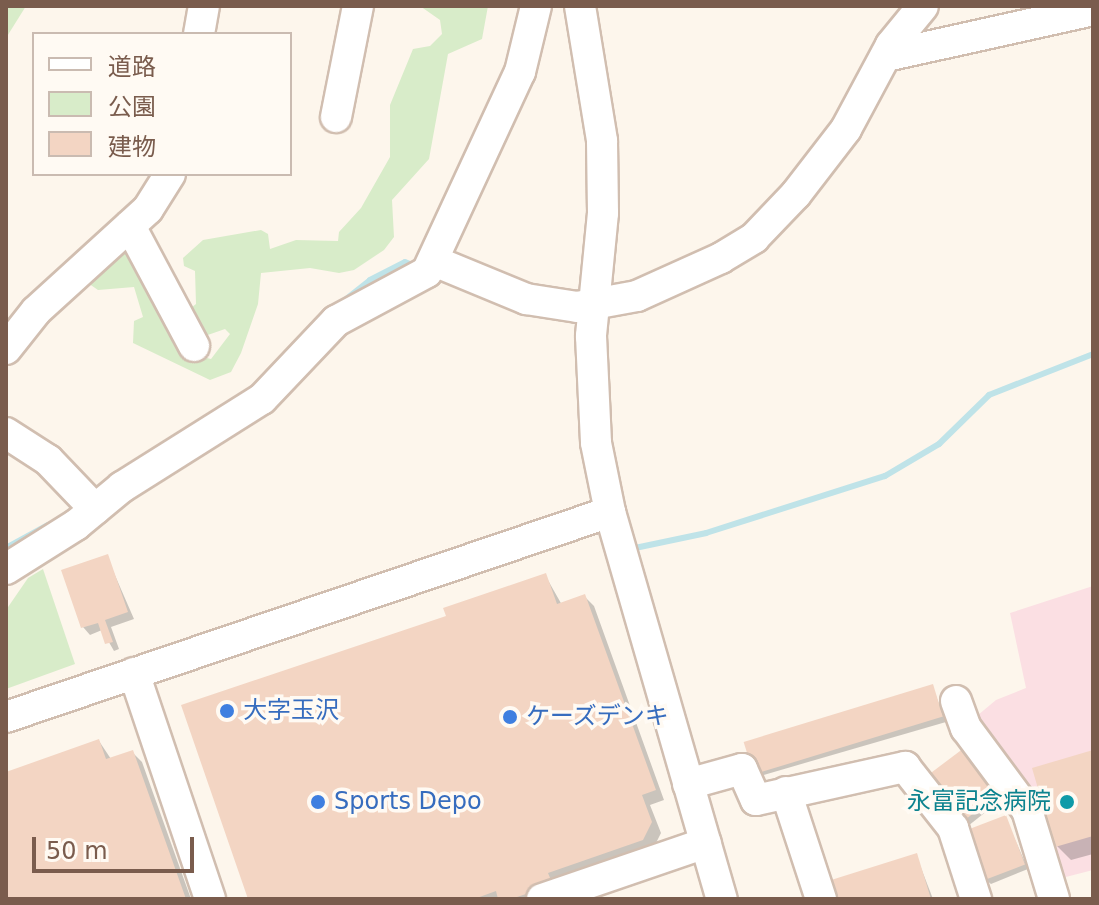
<!DOCTYPE html>
<html>
<head>
<meta charset="utf-8">
<style>
  body { margin:0 }
  #map { position:relative; width:1099px; height:905px; overflow:hidden; background:#fdf6ec; font-family:"DejaVu Sans","Noto Sans JP",sans-serif }
  div>[style] { position:absolute }
  [style*='--x'] { left:calc(var(--x)*1px); top:calc(var(--y)*1px); width:calc(var(--w)*1px); rotate:calc(var(--a)*1deg) }
  .medical>* { inset:0; background:#fbdfe3 }
  .green>* { inset:0; background:#d8ecc9 }
  .shadow>* { inset:0; background:#0003 }
  .stream>* { height:6px; margin:-3px; padding:0 3px; transform-origin:3px; border-radius:3px; background:#bfe3e8 }
  .building>* { inset:0; background:#f3d5c3; transform-origin:0 0 }
  .roads { filter:drop-shadow(2px 0 #d1beb0) drop-shadow(-2px 0 #d1beb0) drop-shadow(0 2px #d1beb0) drop-shadow(0 -2px #d1beb0) }
  .minor>* { height:30px; margin:-15px; padding:0 15px; transform-origin:15px; border-radius:15px; background:#fff }
  .dots>* { width:22px; height:22px; translate:-50% -50%; box-sizing:border-box; border:4px solid #fffaf3; border-radius:50% }
  span { translate:-50% -50%; white-space:nowrap; text-align:center; line-height:1.15; -webkit-text-stroke:7px #fffaf3; paint-order:stroke }
  .shop-label { font-size:24px; color:#366cbe }
  .left { translate:0 -50%; text-align:left }
  .culture-label { font-size:24px; color:#0d838f }
  .right { translate:-100% -50%; text-align:right }
  .frame { position:absolute; inset:0; border:8px solid #7a5c4d; pointer-events:none }
  .legend { position:absolute; left:32px; top:32px; width:260px; height:144px; box-sizing:border-box; background:#fffaf3; border:2px solid #cabbb1; margin:0; padding:10px 14px; list-style:none; font-size:24px; color:#7a5c4d }
  .legend li { display:flex; align-items:center; gap:16px; height:40px }
  .legend b { width:40px; border:2px solid #cabbb1 }
  .scale { position:absolute; left:32px; top:837px; width:162px; height:36px; box-sizing:border-box; border:4px solid #7a5c4d; border-top:0; padding-left:10px; font-size:24px; line-height:28px; white-space:nowrap; color:#7a5c4d; -webkit-text-stroke:6px #fffaf3; paint-order:stroke }
</style>
</head>
<body>
<div id="map">
  <div class="medical">
    <i style="clip-path:polygon(1093px 586px,1093px 870px,1058px 879px,972px 720px,996px 700px,1026px 688px,1010px 613px)"></i>
  </div>
  <div class="green">
    <i style="clip-path:polygon(6px 6px,26px 6px,6px 38px)"></i>
    <i style="clip-path:polygon(420px 6px,488px 6px,482px 39px,448px 54px,429px 159px,392px 200px,394px 237px,384px 250px,354px 270px,339px 273px,310px 268px,261px 273px,258px 304px,241px 353px,231px 372px,210px 380px,133px 343px,134px 321px,143px 317px,134px 287px,98px 290px,85px 281px,123px 242px,199px 356px,211px 359px,230px 334px,225px 329px,202px 337px,187px 311px,196px 304px,195px 271px,184px 266px,183px 258px,203px 240px,261px 230px,268px 234px,270px 249px,296px 240px,338px 241px,339px 232px,361px 208px,390px 157px,390px 105px,413px 49px,430px 46px,442px 34px,440px 20px)"></i>
    <i style="clip-path:polygon(43px 569px,75px 664px,6px 689px,6px 610px,28px 578px)"></i>
  </div>
  <div class="shadow">
    <i style="clip-path:polygon(107px 557px,134px 619px,111px 627px,119px 649px,114px 651px,102px 630px,90px 635px,83px 627px)"></i>
    <i style="clip-path:polygon(545px 575px,562px 605px,584px 596px,594px 606px,664px 800px,650px 805px,661px 833px,653px 849px,547px 899px,250px 899px,448px 617px)"></i>
    <i style="clip-path:polygon(932px 686px,946px 722px,760px 776px,755px 772px)"></i>
    <i style="clip-path:polygon(99px 741px,111px 759px,132px 752px,142px 762px,191px 899px,6px 899px,6px 774px)"></i>
    <i style="clip-path:polygon(963px 751px,1002px 799px,968px 826px,964px 821px)"></i>
    <i style="clip-path:polygon(1093px 752px,1093px 854px,1071px 860px,1057px 846px)"></i>
    <i style="clip-path:polygon(1005px 817px,1028px 869px,991px 884px,986px 880px)"></i>
    <i style="clip-path:polygon(916px 855px,933px 899px,835px 899px)"></i>
  </div>
  <div class="stream">
    <i style="--x:341;--y:303;--w:37;--a:-38"></i>
    <i style="--x:370;--y:280;--w:39;--a:-27"></i>
    <i style="--x:405;--y:262;--w:13;--a:23"></i>
    <i style="--x:6;--y:548;--w:48;--a:-28.7"></i>
    <i style="--x:635;--y:548;--w:73;--a:-11.9"></i>
    <i style="--x:706;--y:533;--w:188;--a:-17.7"></i>
    <i style="--x:885;--y:476;--w:63;--a:-30.7"></i>
    <i style="--x:939;--y:444;--w:70;--a:-44.4"></i>
    <i style="--x:989;--y:395;--w:112;--a:-21.5"></i>
  </div>
  <div class="building">
    <i style="clip-path:polygon(108px 554px,128px 612px,105px 620px,113px 642px,105px 644px,98px 623px,81px 628px,61px 570px)"></i>
    <i style="clip-path:polygon(546px 573px,557px 604px,585px 594px,656px 790px,642px 795px,652px 822px,643px 840px,548px 873px,553px 885px,511px 899px,498px 899px,496px 891px,474px 899px,248px 899px,181px 705px,446px 616px,443px 608px)"></i>
    <i style="left:933px;top:684px;width:34px;height:198px;rotate:73deg"></i>
    <i style="clip-path:polygon(99px 739px,106px 759px,133px 750px,186px 899px,6px 899px,6px 772px)"></i>
    <i style="left:964px;top:748px;width:58px;height:47px;rotate:53deg"></i>
    <i style="clip-path:polygon(1093px 750px,1093px 836px,1055px 847px,1032px 768px)"></i>
    <i style="left:1006px;top:815px;width:53px;height:44px;rotate:69deg"></i>
    <i style="clip-path:polygon(917px 853px,931px 899px,833px 899px,828px 881px)"></i>
  </div>
  <div class="roads">
    <div class="minor">
      <i style="--x:580;--y:6;--w:137;--a:80.7"></i>
      <i style="--x:602;--y:141;--w:72;--a:89.2"></i>
      <i style="--x:603;--y:213;--w:124;--a:95.6"></i>
      <i style="--x:591;--y:336;--w:107;--a:87.3"></i>
      <i style="--x:596;--y:443;--w:70;--a:78.5"></i>
      <i style="--x:610;--y:512;--w:403;--a:73.9"></i>
      <i style="--x:199;--y:34;--w:28;--a:-80"></i>
      <i style="--x:886;--y:56;--w:212;--a:-12.5"></i>
      <i style="--x:336;--y:117;--w:113;--a:-78.8"></i>
      <i style="--x:130;--y:226;--w:136;--a:61.9"></i>
      <i style="--x:434;--y:261;--w:100;--a:22.4"></i>
      <i style="--x:526;--y:299;--w:52;--a:8.9"></i>
      <i style="--x:577;--y:307;--w:61;--a:-10.4"></i>
      <i style="--x:637;--y:296;--w:92;--a:-24.3"></i>
      <i style="--x:721;--y:258;--w:39;--a:-31"></i>
      <i style="--x:754;--y:238;--w:61;--a:-46.3"></i>
      <i style="--x:796;--y:194;--w:82;--a:-52.4"></i>
      <i style="--x:846;--y:129;--w:95;--a:-61.8"></i>
      <i style="--x:891;--y:45;--w:50;--a:-50.6"></i>
      <i style="--x:6;--y:349;--w:48;--a:-51.7"></i>
      <i style="--x:36;--y:311;--w:151;--a:-42.3"></i>
      <i style="--x:148;--y:209;--w:41;--a:-57.8"></i>
      <i style="--x:6;--y:433;--w:50;--a:32.7"></i>
      <i style="--x:48;--y:460;--w:68;--a:46.2"></i>
      <i style="--x:6;--y:569;--w:83;--a:-32.2"></i>
      <i style="--x:76;--y:525;--w:60;--a:-39.6"></i>
      <i style="--x:122;--y:487;--w:165;--a:-32.2"></i>
      <i style="--x:262;--y:399;--w:108;--a:-46.5"></i>
      <i style="--x:336;--y:321;--w:103;--a:-28.3"></i>
      <i style="--x:427;--y:272;--w:221;--a:-65.1"></i>
      <i style="--x:520;--y:72;--w:68;--a:-76.4"></i>
      <i style="--x:134;--y:673;--w:238;--a:71.4"></i>
      <i style="--x:956;--y:701;--w:29;--a:70"></i>
      <i style="--x:966;--y:728;--w:102;--a:53.4"></i>
      <i style="--x:1027;--y:810;--w:93;--a:73.1"></i>
      <i style="--x:6;--y:717;--w:638;--a:-18.75"></i>
      <i style="--x:688;--y:784;--w:56;--a:-15.5"></i>
      <i style="--x:742;--y:769;--w:34;--a:66"></i>
      <i style="--x:756;--y:800;--w:153;--a:-12.5"></i>
      <i style="--x:905;--y:767;--w:78;--a:51.8"></i>
      <i style="--x:953;--y:828;--w:75;--a:72.1"></i>
      <i style="--x:786;--y:792;--w:113;--a:71.9"></i>
      <i style="--x:542;--y:899;--w:173;--a:-18.9"></i>
    </div>
  </div>
  <div class="dots">
    <i style="left:227px;top:711px;background:#3f7fe0"></i>
    <i style="left:510px;top:717px;background:#3f7fe0"></i>
    <i style="left:318px;top:802px;background:#3f7fe0"></i>
    <i style="left:1067px;top:802px;background:#0f9aa8"></i>
  </div>
  <div class="shop-label">
    <span class="left" style="left:243px;top:711px">大字玉沢</span>
    <span class="left" style="left:526px;top:717px">ケーズデンキ</span>
    <span class="left" style="left:334px;top:802px">Sports Depo</span>
  </div>
  <div class="culture-label">
    <span class="right" style="left:1051px;top:802px">永富記念病院</span>
  </div>
  <div class="frame"></div>
  <ul class="legend">
  <li><b style="height:10px;background:#fff"></b>道路</li>
  <li><b style="height:22px;background:#d8ecc9"></b>公園</li>
  <li><b style="height:22px;background:#f3d5c3"></b>建物</li>
  </ul>
  <div class="scale">50 m</div>
</div>
</body>
</html>
